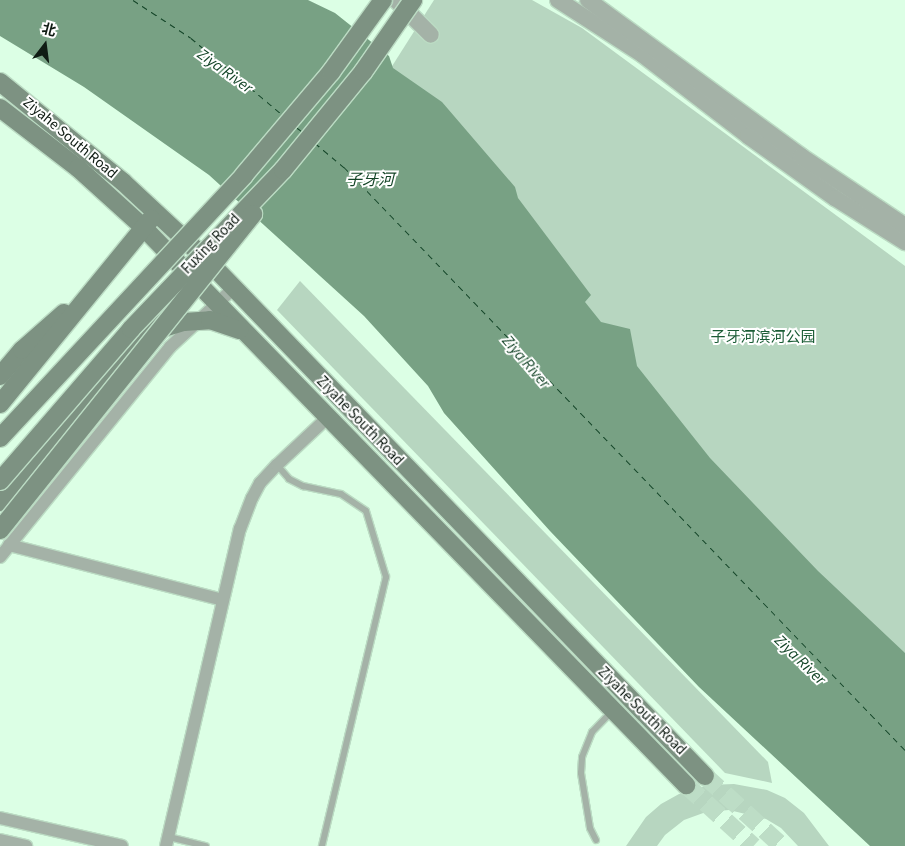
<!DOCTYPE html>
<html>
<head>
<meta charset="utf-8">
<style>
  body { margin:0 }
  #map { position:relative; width:905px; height:846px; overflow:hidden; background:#dcffe5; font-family:"Source Sans 3","Noto Sans SC",sans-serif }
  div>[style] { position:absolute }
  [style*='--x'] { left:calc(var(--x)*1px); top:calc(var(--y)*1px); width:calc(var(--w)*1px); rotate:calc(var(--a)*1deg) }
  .green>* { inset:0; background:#b7d6c0 }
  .water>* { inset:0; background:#78a184 }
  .ferry>* { height:1px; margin-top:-0.5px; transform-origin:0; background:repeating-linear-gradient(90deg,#144528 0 6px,transparent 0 11px) }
  .secondary-tunnel>* { height:18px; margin-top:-9px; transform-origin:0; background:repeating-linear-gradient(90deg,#bdddc6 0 18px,transparent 0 27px) }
  .roads { filter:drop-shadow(1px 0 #bbdbc3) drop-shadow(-1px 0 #bbdbc3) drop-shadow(0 1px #bbdbc3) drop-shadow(0 -1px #bbdbc3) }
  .service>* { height:6px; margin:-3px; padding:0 3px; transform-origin:3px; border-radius:3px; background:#a4b2a7 }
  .minor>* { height:12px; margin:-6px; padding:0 6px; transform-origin:6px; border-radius:6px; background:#a4b2a7 }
  .tertiary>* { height:16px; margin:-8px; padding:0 8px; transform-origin:8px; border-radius:8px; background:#a4b2a7 }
  .secondary>* { height:18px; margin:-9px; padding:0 9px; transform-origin:9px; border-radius:9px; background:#7d9282 }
  .bridges { filter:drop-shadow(1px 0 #bbdbc3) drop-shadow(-1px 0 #bbdbc3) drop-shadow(0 1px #bbdbc3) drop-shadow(0 -1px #bbdbc3) }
  .secondary-bridge>* { height:18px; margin:-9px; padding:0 9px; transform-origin:9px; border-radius:9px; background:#7d9282 }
  span { translate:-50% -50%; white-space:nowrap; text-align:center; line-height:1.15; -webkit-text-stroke:4px #fff; paint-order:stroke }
  .street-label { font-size:15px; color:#0f1b13 }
  .park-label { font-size:15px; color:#1a5c35 }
  .water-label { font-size:16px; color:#144528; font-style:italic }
  .north { position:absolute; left:20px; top:20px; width:50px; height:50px; -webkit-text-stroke:4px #fff; paint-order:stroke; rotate:15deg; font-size:14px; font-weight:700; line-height:20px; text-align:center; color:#0f1b13 }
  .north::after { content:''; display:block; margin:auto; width:18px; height:22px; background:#0f1b13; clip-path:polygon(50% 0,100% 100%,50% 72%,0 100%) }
</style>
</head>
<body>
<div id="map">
  <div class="green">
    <i style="clip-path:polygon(434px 0,532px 0,582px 28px,905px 266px,905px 695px,375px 93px)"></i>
    <i style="clip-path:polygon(300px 281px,768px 762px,772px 783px,725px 773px,277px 310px)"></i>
    <i style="clip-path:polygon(734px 784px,767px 790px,785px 798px,804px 813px,829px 846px,798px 846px,781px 828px,766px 819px,729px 810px,706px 812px,684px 820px,665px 835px,657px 846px,626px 846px,646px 817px,661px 804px,679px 794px,708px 785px)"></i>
  </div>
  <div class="water">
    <i style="clip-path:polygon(0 0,308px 0,335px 13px,389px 56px,393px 68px,442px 102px,515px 187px,518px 198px,591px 295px,585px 302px,601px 322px,630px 329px,637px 366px,710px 458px,818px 571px,905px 653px,905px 846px,870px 846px,699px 687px,550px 531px,444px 413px,428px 386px,364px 316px,209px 175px,84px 87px,0 36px)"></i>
  </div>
  <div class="ferry">
    <i style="--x:133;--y:0;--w:69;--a:33.2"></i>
    <i style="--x:191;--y:38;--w:121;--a:40"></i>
    <i style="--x:296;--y:127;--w:9;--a:36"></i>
    <i style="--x:315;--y:143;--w:38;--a:40"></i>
    <i style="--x:344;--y:167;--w:809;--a:46.1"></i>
  </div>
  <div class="secondary-tunnel">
    <i style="--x:705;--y:776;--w:104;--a:42.3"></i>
    <i style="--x:686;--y:785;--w:91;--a:42.3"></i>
  </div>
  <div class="roads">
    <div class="service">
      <i style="--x:277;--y:465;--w:18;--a:49"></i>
      <i style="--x:289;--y:479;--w:16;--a:27"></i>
      <i style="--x:303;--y:486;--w:39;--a:12"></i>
      <i style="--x:341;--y:494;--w:30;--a:34"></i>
      <i style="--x:366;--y:511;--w:69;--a:73.1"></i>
      <i style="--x:386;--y:577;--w:277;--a:103.4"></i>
      <i style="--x:169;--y:837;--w:38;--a:14"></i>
      <i style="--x:596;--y:840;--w:13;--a:-117"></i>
      <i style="--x:590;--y:828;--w:56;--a:-99.3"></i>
      <i style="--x:581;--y:773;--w:16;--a:-86"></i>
      <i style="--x:582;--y:757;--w:27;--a:-68"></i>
      <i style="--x:592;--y:732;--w:30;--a:-46"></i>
    </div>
    <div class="minor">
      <i style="--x:9;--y:545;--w:221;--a:14.4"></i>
      <i style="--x:0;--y:557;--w:270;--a:-51"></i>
      <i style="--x:170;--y:347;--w:87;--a:-42.7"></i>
      <i style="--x:0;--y:818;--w:125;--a:12.9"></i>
      <i style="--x:0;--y:840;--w:27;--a:13"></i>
      <i style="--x:166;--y:846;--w:326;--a:-76.9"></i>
      <i style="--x:240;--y:529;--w:33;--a:-69"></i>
      <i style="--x:252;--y:498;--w:17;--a:-62"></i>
      <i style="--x:260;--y:483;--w:25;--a:-47"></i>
      <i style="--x:277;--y:465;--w:69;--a:-43.2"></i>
    </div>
    <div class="tertiary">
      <i style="--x:396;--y:0;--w:49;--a:45"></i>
      <i style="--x:558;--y:0;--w:101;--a:32.9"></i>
      <i style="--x:643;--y:55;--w:133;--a:37.6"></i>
      <i style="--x:748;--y:136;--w:107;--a:35.5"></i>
      <i style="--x:835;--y:198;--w:83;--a:32.2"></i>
      <i style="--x:588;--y:0;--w:264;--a:36.2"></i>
      <i style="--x:801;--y:156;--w:125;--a:33.9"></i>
    </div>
    <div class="secondary">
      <i style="--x:0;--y:82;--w:159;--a:39.1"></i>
      <i style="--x:123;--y:182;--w:115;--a:42.9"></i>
      <i style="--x:207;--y:260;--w:717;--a:46.02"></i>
      <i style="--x:0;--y:108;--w:98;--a:37.6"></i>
      <i style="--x:78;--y:168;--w:88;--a:42.2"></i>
      <i style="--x:143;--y:227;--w:779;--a:45.78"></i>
      <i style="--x:154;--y:331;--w:31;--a:-17"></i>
      <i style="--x:184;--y:322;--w:26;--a:-4"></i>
      <i style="--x:210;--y:320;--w:31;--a:19"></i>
      <i style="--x:0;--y:376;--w:34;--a:-50"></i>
      <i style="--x:22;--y:350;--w:56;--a:-41.4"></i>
      <i style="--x:0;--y:404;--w:239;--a:-50.8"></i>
      <i style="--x:0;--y:502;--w:304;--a:-49.7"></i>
    </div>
  </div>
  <div class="bridges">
    <div class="secondary-bridge">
      <i style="--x:0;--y:438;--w:359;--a:-47.1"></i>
      <i style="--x:244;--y:175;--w:135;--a:-49.8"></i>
      <i style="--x:331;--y:72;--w:89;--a:-54.2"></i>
      <i style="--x:0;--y:481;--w:201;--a:-49.2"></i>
      <i style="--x:131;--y:329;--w:220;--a:-46.3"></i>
      <i style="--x:283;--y:170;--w:127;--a:-50.8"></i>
      <i style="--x:363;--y:72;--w:88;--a:-55.2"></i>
      <i style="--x:0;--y:530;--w:405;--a:-51.3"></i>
    </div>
  </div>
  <div class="street-label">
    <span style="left:70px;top:138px;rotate:40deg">Ziyahe South Road</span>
    <span style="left:211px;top:244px;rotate:-46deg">Fuxing Road</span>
    <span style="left:360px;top:421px;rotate:46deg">Ziyahe South Road</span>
    <span style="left:642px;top:711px;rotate:45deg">Ziyahe South Road</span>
  </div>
  <div class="park-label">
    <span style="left:763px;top:338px">子牙河滨河公园</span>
  </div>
  <div class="water-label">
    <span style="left:225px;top:71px;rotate:36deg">Ziya River</span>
    <span style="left:370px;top:180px">子牙河</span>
    <span style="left:526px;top:362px;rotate:49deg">Ziya River</span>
    <span style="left:800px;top:660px;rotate:44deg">Ziya River</span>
  </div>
  <div class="north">北</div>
</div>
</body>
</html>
